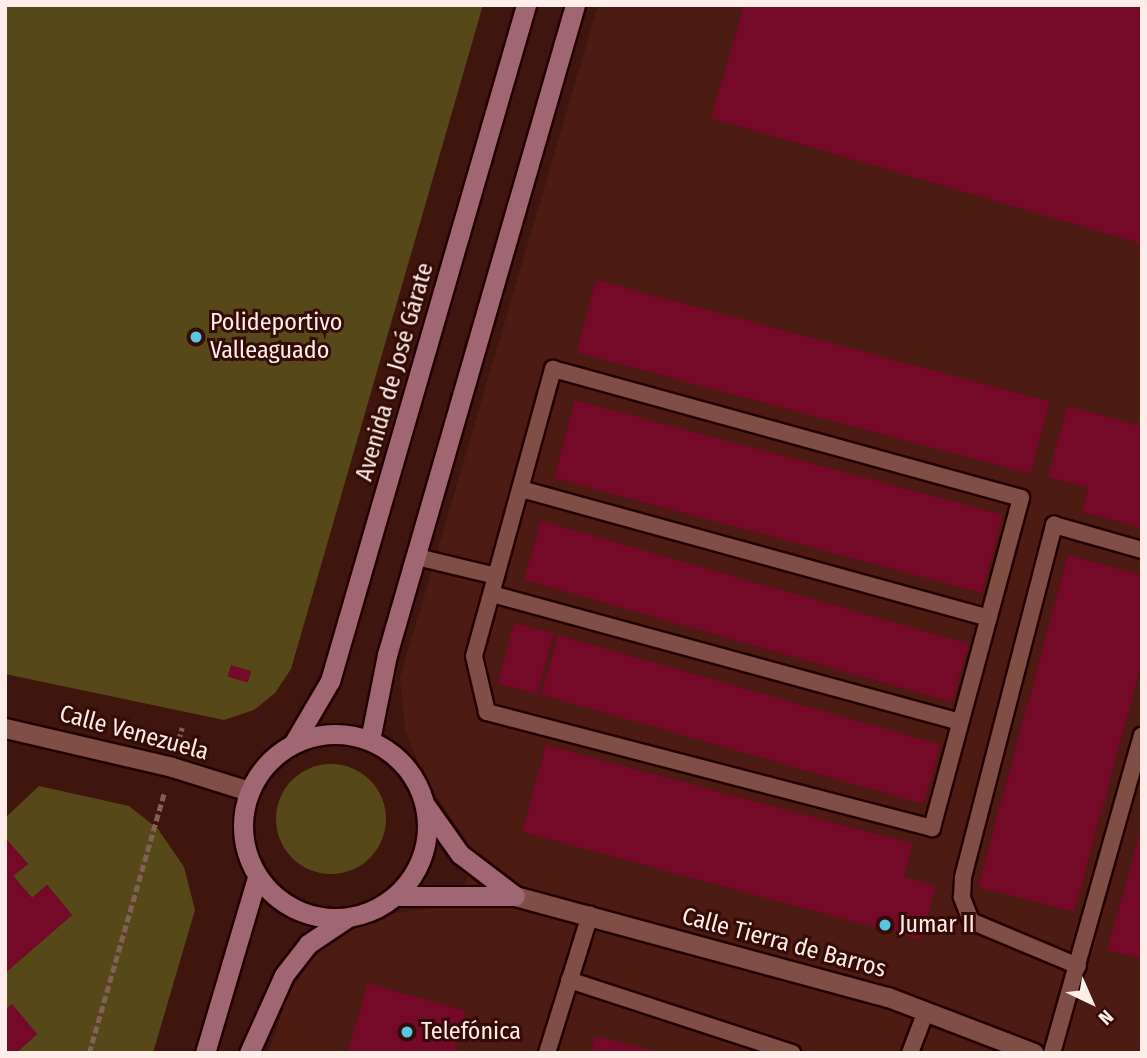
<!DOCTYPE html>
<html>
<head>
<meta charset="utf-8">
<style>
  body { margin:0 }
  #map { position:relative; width:1147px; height:1058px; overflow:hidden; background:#3f160d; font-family:"Fira Sans Condensed",sans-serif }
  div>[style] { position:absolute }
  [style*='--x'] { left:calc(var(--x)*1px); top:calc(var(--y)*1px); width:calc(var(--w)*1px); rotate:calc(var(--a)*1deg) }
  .built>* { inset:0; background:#4c1b11 }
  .green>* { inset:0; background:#564818 }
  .round { border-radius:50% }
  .building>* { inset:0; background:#740928; transform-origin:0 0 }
  .path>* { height:4.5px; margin-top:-2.25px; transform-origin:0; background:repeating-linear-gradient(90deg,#816059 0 7px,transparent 0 10.5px) }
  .roads { filter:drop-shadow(2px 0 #230000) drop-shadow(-2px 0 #230000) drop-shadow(0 2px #230000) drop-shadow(0 -2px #230000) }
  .service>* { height:16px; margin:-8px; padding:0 8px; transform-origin:8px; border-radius:8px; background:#7f4f45 }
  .minor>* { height:19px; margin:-9.5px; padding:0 9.5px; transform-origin:9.5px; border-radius:9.5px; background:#7f4f45 }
  .secondary>* { height:19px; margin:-9.5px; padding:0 9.5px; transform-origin:9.5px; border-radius:9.5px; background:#a06773 }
  .secondary>.ring { margin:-9.5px; padding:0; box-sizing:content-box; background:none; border:19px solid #a06773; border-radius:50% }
  .dots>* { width:19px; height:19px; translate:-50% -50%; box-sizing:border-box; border:4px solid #340b05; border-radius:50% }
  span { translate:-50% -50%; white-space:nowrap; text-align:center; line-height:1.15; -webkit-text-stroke:6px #340b05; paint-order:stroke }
  .poi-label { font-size:24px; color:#ffede9 }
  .left { translate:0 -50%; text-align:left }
  .street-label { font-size:24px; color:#ffede9 }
  .frame { position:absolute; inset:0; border:7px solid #ffede9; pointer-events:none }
  .north { position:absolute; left:1056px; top:967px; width:70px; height:70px; -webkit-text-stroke:5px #340b05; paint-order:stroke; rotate:136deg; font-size:19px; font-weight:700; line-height:28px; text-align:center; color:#ffede9 }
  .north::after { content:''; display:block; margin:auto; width:24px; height:32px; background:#ffede9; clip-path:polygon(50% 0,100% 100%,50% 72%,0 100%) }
</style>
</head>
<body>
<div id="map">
  <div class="built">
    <i style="clip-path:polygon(598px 5px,1142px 5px,1142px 1053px,268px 1053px,288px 995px,313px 956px,347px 931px,394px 913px,457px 905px,475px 855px,424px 776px,405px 730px,400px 678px)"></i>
  </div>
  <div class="green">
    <i style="clip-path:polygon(5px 5px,483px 5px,291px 669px,275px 693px,254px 710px,224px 720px,5px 674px)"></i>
    <i class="round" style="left:276px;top:764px;width:110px;height:110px"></i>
    <i style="clip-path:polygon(39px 786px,129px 806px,158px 829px,184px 867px,195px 910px,153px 1053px,16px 1053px,37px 1034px,12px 1005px,5px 1010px,5px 973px,72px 915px,47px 885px,32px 898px,13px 876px,28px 864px,5px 838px,5px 818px)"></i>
  </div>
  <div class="building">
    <i style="clip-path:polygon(744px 5px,1142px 5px,1142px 244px,711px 118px)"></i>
    <i style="left:596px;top:280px;width:470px;height:75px;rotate:15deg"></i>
    <i style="left:575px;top:400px;width:443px;height:81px;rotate:15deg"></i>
    <i style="clip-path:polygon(1067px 406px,1142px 426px,1142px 528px,1082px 512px,1088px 488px,1048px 477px)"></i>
    <i style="left:541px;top:521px;width:445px;height:61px;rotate:16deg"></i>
    <i style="clip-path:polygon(1068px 555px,1142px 575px,1142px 662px,1074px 912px,978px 887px)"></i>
    <i style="left:514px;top:623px;width:41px;height:63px;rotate:15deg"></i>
    <i style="left:558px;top:635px;width:398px;height:62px;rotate:16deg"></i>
    <i style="left:231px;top:665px;width:21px;height:12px;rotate:17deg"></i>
    <i style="clip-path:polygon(546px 745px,913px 844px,904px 877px,936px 886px,921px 940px,522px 832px)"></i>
    <i style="clip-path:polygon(1142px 826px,1142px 959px,1107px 950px)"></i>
    <i style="clip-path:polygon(5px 838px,28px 864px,13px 876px,32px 898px,47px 885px,72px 915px,5px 973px)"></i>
    <i style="clip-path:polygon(368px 983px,466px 1011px,454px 1053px,347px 1053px)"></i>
    <i style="clip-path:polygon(12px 1004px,37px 1034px,16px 1053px,5px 1053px,5px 1010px)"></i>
    <i style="clip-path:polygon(595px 1036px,659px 1052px,659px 1053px,591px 1053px)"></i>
  </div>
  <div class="path">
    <i style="--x:178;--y:741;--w:14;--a:-73"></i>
    <i style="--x:89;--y:1053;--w:271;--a:-73.9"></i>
  </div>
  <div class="roads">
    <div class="service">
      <i style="--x:553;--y:369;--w:485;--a:15.4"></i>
      <i style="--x:1021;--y:498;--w:342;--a:105.1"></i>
      <i style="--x:932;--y:828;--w:460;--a:-165.4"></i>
      <i style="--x:487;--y:712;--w:57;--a:-103.1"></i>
      <i style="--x:474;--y:656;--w:298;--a:-74.6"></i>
      <i style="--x:521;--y:489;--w:485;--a:15.4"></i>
      <i style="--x:417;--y:557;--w:81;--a:13.5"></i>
      <i style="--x:492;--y:594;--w:485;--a:15.3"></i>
      <i style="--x:1078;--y:966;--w:116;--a:-157.2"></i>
      <i style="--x:971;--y:921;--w:26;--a:-111"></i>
      <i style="--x:962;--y:897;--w:20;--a:-87"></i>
      <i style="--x:963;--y:877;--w:364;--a:-75.5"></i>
      <i style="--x:1054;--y:525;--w:91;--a:15.9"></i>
      <i style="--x:569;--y:980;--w:235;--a:18.1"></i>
      <i style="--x:547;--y:1053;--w:145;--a:-72.7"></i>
      <i style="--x:910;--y:1053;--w:45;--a:-69.1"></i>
      <i style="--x:1052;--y:1053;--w:330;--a:-74.2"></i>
    </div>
    <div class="minor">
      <i style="--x:5;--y:728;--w:171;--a:13.1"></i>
      <i style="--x:172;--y:767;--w:81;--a:17.3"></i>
      <i style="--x:515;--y:896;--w:386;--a:15.2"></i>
      <i style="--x:888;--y:997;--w:156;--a:21"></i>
    </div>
    <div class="secondary">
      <i class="ring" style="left:243px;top:734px;width:165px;height:165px"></i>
      <i style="--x:370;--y:740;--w:87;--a:-78.7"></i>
      <i style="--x:387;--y:655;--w:677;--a:-73.87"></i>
      <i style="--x:293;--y:744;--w:73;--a:-59.6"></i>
      <i style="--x:330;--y:681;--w:704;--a:-73.83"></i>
      <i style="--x:426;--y:806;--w:59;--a:54.7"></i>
      <i style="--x:460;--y:854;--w:69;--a:37.4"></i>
      <i style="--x:395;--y:896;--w:118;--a:0"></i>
      <i style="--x:205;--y:1053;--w:184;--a:-73.5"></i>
      <i style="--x:249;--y:1053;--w:85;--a:-65.8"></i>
      <i style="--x:284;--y:975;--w:39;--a:-52"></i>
      <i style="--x:308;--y:944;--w:47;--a:-33.7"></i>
    </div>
  </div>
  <div class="dots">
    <i style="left:196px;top:337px;background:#56c9e0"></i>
    <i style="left:885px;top:925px;background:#56c9e0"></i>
    <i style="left:407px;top:1032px;background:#56c9e0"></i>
  </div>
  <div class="poi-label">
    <span class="left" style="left:210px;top:337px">Polideportivo<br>Valleaguado</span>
    <span class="left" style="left:899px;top:925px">Jumar II</span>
    <span class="left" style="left:421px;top:1032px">Telefónica</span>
  </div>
  <div class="street-label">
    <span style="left:395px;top:372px;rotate:-74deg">Avenida de José Gárate</span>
    <span style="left:134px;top:733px;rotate:15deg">Calle Venezuela</span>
    <span style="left:784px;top:943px;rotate:15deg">Calle Tierra de Barros</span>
  </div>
  <div class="frame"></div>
  <div class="north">N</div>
</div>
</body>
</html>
